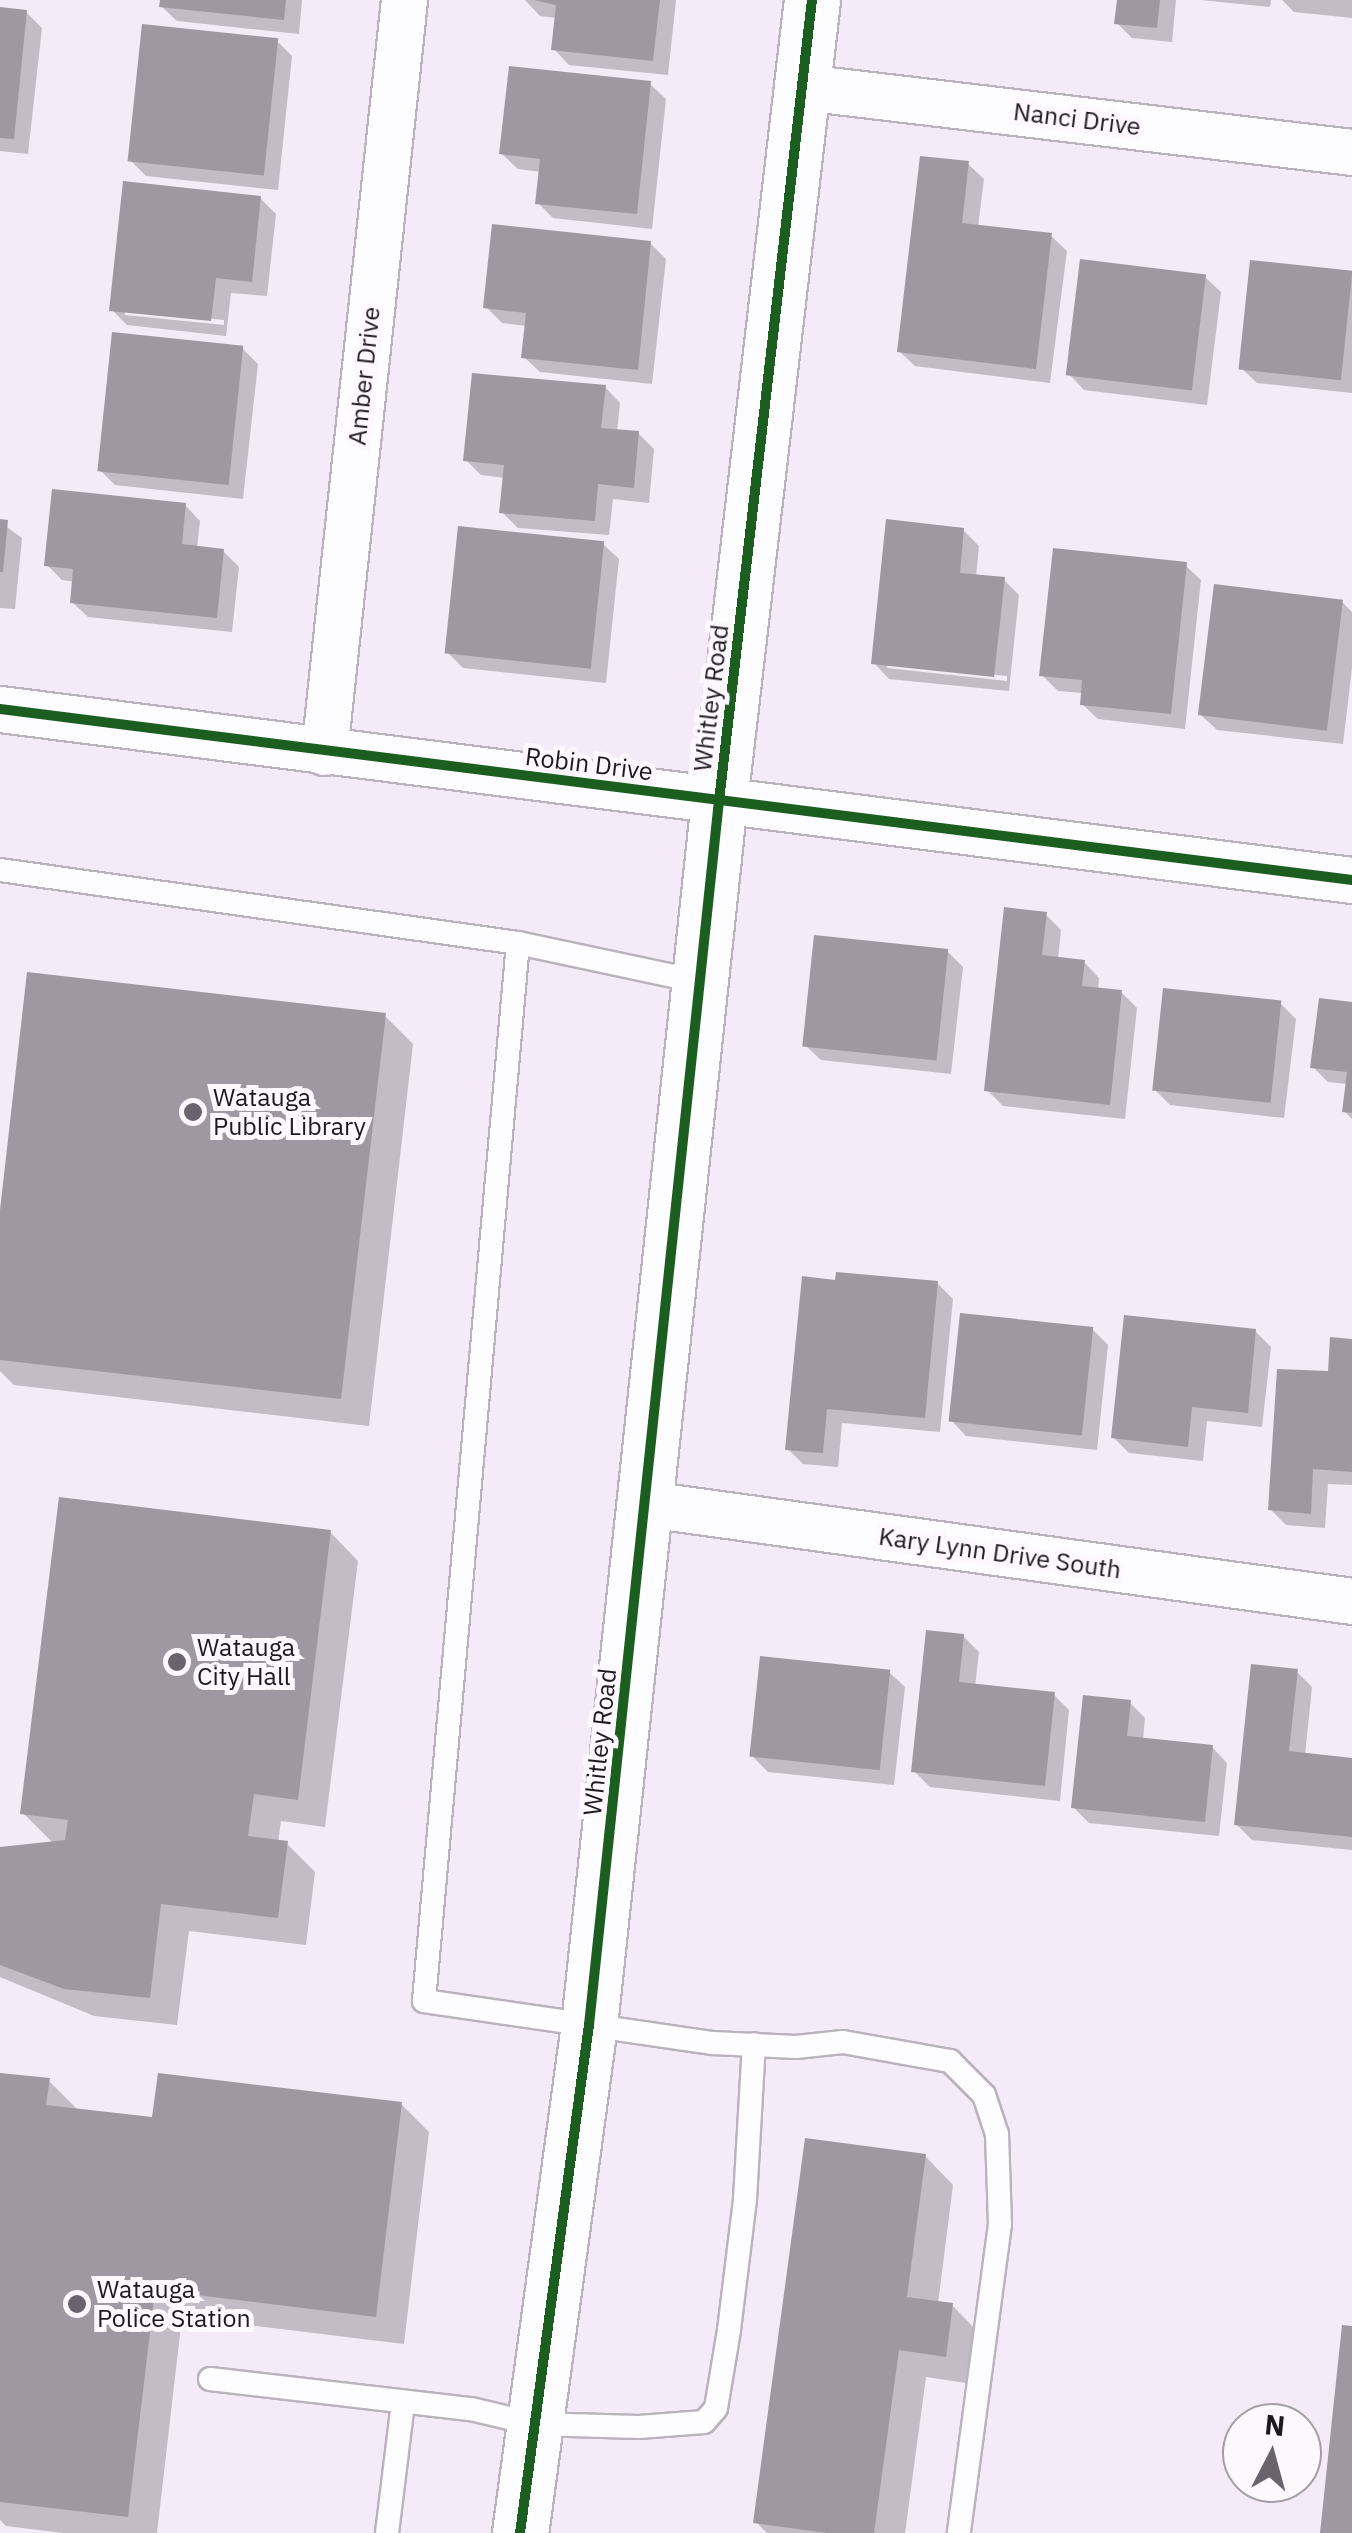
<!DOCTYPE html>
<html>
<head>
<meta charset="utf-8">
<style>
  body { margin:0 }
  #map { position:relative; width:1352px; height:2533px; overflow:hidden; background:#f4eaf8; font-family:"IBM Plex Sans",sans-serif }
  div>[style] { position:absolute }
  [style*='--x'] { left:calc(var(--x)*1px); top:calc(var(--y)*1px); width:calc(var(--w)*1px); rotate:calc(var(--a)*1deg) }
  .shadow>* { inset:0; background:#0003 }
  .building>* { inset:0; background:#9f98a2; transform-origin:0 0 }
  .roads { filter:drop-shadow(2px 0 #bab2bd) drop-shadow(-2px 0 #bab2bd) drop-shadow(0 2px #bab2bd) drop-shadow(0 -2px #bab2bd) }
  .service>* { height:22px; margin:-11px; padding:0 11px; transform-origin:11px; border-radius:11px; background:#fdfcfe }
  .minor>* { height:45px; margin:-22.5px; padding:0 22.5px; transform-origin:22.5px; border-radius:22.5px; background:#fdfcfe }
  .tertiary>* { height:55px; margin:-27.5px; padding:0 27.5px; transform-origin:27.5px; border-radius:27.5px; background:#fdfcfe }
  .cycleway>* { height:10px; margin:-5px; padding:0 5px; transform-origin:5px; border-radius:5px; background:#1b5e20 }
  .dots>* { width:28px; height:28px; translate:-50% -50%; box-sizing:border-box; border:5px solid #fcf8fd; border-radius:50% }
  span { translate:-50% -50%; white-space:nowrap; text-align:center; line-height:1.15; -webkit-text-stroke:10px #fcf8fd; paint-order:stroke }
  .street-label { font-size:25px; color:#1f1821 }
  .poi-label { font-size:25px; color:#1f1821 }
  .left { translate:0 -50%; text-align:left }
  .north { position:absolute; left:1222px; top:2403px; width:100px; height:100px; box-sizing:border-box; background:#fcf8fd; border:2px solid #a49ea5; border-radius:50%; rotate:6deg; font-size:28px; font-weight:700; line-height:40px; text-align:center; color:#1f1821 }
  .north::after { content:''; display:block; margin:auto; width:35px; height:45px; background:#6a626c; clip-path:polygon(50% 0,100% 100%,50% 72%,0 100%) }
</style>
</head>
<body>
<div id="map">
  <div class="shadow">
    <i style="clip-path:polygon(162px 0,302px 0,299px 34px,177px 21px,161px 6px)"></i>
    <i style="clip-path:polygon(525px 0,676px 0,668px 75px,569px 65px,554px 49px,557px 18px,540px 16px)"></i>
    <i style="clip-path:polygon(1119px 0,1176px 0,1172px 42px,1132px 38px,1117px 23px)"></i>
    <i style="clip-path:polygon(1201px 0,1271px 0,1270px 7px)"></i>
    <i style="clip-path:polygon(1282px 0,1352px 0,1352px 18px,1294px 12px)"></i>
    <i style="clip-path:polygon(0 10px,26px 12px,42px 28px,28px 154px,0 151px)"></i>
    <i style="clip-path:polygon(277px 41px,292px 56px,278px 190px,146px 176px,130px 160px)"></i>
    <i style="clip-path:polygon(650px 84px,666px 99px,652px 229px,553px 218px,538px 203px,541px 172px,518px 169px,502px 154px)"></i>
    <i style="clip-path:polygon(968px 164px,984px 179px,978px 227px,1051px 236px,1067px 251px,1050px 383px,915px 366px,899px 351px)"></i>
    <i style="clip-path:polygon(evenodd,260px 198px,276px 214px,267px 296px,231px 293px,226px 336px,127px 325px,112px 310px,260px 198px,125px 310px,224px 320px,224px 325px,125px 315px,125px 310px)"></i>
    <i style="clip-path:polygon(650px 243px,666px 259px,652px 384px,540px 372px,524px 357px,527px 326px,502px 323px,486px 307px)"></i>
    <i style="clip-path:polygon(1352px 273px,1352px 393px,1257px 383px,1241px 368px)"></i>
    <i style="clip-path:polygon(1205px 277px,1221px 292px,1207px 405px,1084px 390px,1069px 374px)"></i>
    <i style="clip-path:polygon(242px 348px,258px 364px,243px 499px,115px 485px,100px 470px)"></i>
    <i style="clip-path:polygon(605px 387px,620px 403px,617px 432px,638px 433px,654px 449px,649px 503px,613px 499px,609px 535px,518px 528px,502px 512px,505px 478px,481px 475px,466px 460px)"></i>
    <i style="clip-path:polygon(185px 505px,200px 521px,197px 548px,223px 551px,239px 567px,232px 632px,88px 617px,72px 602px,75px 582px,62px 580px,47px 565px)"></i>
    <i style="clip-path:polygon(0 522px,22px 538px,15px 609px,0 608px)"></i>
    <i style="clip-path:polygon(evenodd,963px 530px,979px 546px,976px 577px,1004px 580px,1019px 595px,1009px 691px,889px 679px,874px 663px,963px 530px,887px 663px,1007px 676px,1007px 681px,887px 668px,887px 663px)"></i>
    <i style="clip-path:polygon(603px 544px,619px 559px,606px 683px,463px 668px,447px 652px)"></i>
    <i style="clip-path:polygon(1185px 565px,1201px 580px,1185px 729px,1098px 719px,1082px 704px,1083px 693px,1058px 691px,1042px 675px)"></i>
    <i style="clip-path:polygon(1342px 602px,1352px 612px,1352px 668px,1343px 744px,1217px 730px,1201px 715px)"></i>
    <i style="clip-path:polygon(1045px 914px,1061px 930px,1058px 959px,1084px 962px,1099px 978px,1098px 990px,1121px 992px,1137px 1008px,1125px 1119px,1003px 1106px,987px 1090px)"></i>
    <i style="clip-path:polygon(947px 951px,963px 967px,951px 1074px,821px 1060px,805px 1045px)"></i>
    <i style="clip-path:polygon(1280px 1003px,1296px 1019px,1284px 1118px,1170px 1105px,1154px 1089px)"></i>
    <i style="clip-path:polygon(1352px 1004px,1352px 1119px,1344px 1111px,1348px 1084px,1328px 1082px,1313px 1067px)"></i>
    <i style="clip-path:polygon(385px 1016px,413px 1044px,369px 1426px,14px 1385px,0 1371px,0 1232px)"></i>
    <i style="clip-path:polygon(937px 1283px,953px 1299px,940px 1432px,842px 1423px,838px 1467px,803px 1464px,788px 1449px)"></i>
    <i style="clip-path:polygon(1092px 1329px,1108px 1345px,1097px 1450px,966px 1436px,951px 1420px)"></i>
    <i style="clip-path:polygon(1255px 1331px,1271px 1347px,1262px 1427px,1207px 1421px,1203px 1461px,1129px 1453px,1114px 1438px)"></i>
    <i style="clip-path:polygon(1352px 1341px,1352px 1485px,1328px 1484px,1325px 1528px,1286px 1525px,1270px 1509px,1330px 1374px)"></i>
    <i style="clip-path:polygon(330px 1532px,358px 1561px,325px 1827px,281px 1821px,278px 1843px,287px 1844px,315px 1872px,306px 1945px,189px 1931px,177px 2025px,94px 2016px,0 1977px,0 1849px,53px 1843px,23px 1813px)"></i>
    <i style="clip-path:polygon(963px 1636px,979px 1652px,975px 1687px,1054px 1695px,1069px 1710px,1060px 1801px,930px 1787px,914px 1771px)"></i>
    <i style="clip-path:polygon(1296px 1671px,1312px 1687px,1305px 1755px,1352px 1760px,1352px 1850px,1252px 1840px,1236px 1824px)"></i>
    <i style="clip-path:polygon(889px 1672px,905px 1687px,894px 1785px,768px 1772px,752px 1756px)"></i>
    <i style="clip-path:polygon(1130px 1703px,1145px 1718px,1143px 1740px,1212px 1747px,1227px 1763px,1219px 1836px,1089px 1823px,1073px 1807px)"></i>
    <i style="clip-path:polygon(0 2075px,49px 2081px,77px 2109px,154px 2120px,401px 2104px,429px 2132px,404px 2344px,182px 2317px,157px 2533px,63px 2533px,6px 2526px,0 2520px)"></i>
    <i style="clip-path:polygon(925px 2156px,953px 2185px,938px 2304px,952px 2305px,980px 2334px,973px 2384px,926px 2377px,905px 2533px,767px 2533px,756px 2522px)"></i>
  </div>
  <div class="building">
    <i style="clip-path:polygon(160px 0,286px 0,284px 20px,159px 7px)"></i>
    <i style="clip-path:polygon(534px 0,660px 0,653px 61px,551px 50px,556px 5px)"></i>
    <i style="clip-path:polygon(1117px 0,1160px 0,1157px 28px,1114px 24px)"></i>
    <i style="clip-path:polygon(0 7px,27px 10px,14px 139px,0 138px)"></i>
    <i style="left:142px;top:24px;width:137px;height:138px;rotate:6deg"></i>
    <i style="clip-path:polygon(509px 66px,651px 81px,637px 214px,535px 204px,540px 159px,499px 154px)"></i>
    <i style="clip-path:polygon(920px 156px,969px 161px,962px 223px,1052px 233px,1036px 369px,897px 352px)"></i>
    <i style="clip-path:polygon(123px 181px,261px 196px,252px 282px,216px 278px,211px 321px,109px 311px)"></i>
    <i style="clip-path:polygon(492px 224px,651px 241px,638px 370px,521px 358px,526px 313px,483px 308px)"></i>
    <i style="left:1080px;top:259px;width:127px;height:117px;rotate:7deg"></i>
    <i style="left:1250px;top:260px;width:103px;height:110px;rotate:6deg"></i>
    <i style="left:112px;top:332px;width:132px;height:140px;rotate:6deg"></i>
    <i style="clip-path:polygon(472px 373px,606px 385px,601px 428px,639px 431px,634px 488px,598px 484px,595px 521px,499px 513px,504px 465px,463px 461px)"></i>
    <i style="clip-path:polygon(52px 489px,186px 503px,182px 544px,224px 549px,217px 618px,70px 603px,73px 569px,44px 566px)"></i>
    <i style="clip-path:polygon(0 519px,8px 520px,3px 572px,0 572px)"></i>
    <i style="clip-path:polygon(886px 519px,964px 528px,960px 573px,1005px 577px,994px 677px,871px 664px)"></i>
    <i style="left:458px;top:526px;width:147px;height:128px;rotate:6deg"></i>
    <i style="clip-path:polygon(1053px 548px,1187px 562px,1171px 714px,1080px 705px,1082px 680px,1039px 676px)"></i>
    <i style="left:1214px;top:584px;width:130px;height:132px;rotate:7deg"></i>
    <i style="clip-path:polygon(1004px 907px,1047px 912px,1042px 955px,1085px 960px,1082px 986px,1122px 990px,1110px 1105px,984px 1091px)"></i>
    <i style="left:814px;top:935px;width:135px;height:112px;rotate:6deg"></i>
    <i style="clip-path:polygon(27px 972px,386px 1013px,341px 1399px,0 1360px,0 1210px)"></i>
    <i style="left:1163px;top:988px;width:119px;height:103px;rotate:6deg"></i>
    <i style="clip-path:polygon(1319px 998px,1352px 1002px,1352px 1113px,1342px 1112px,1347px 1072px,1310px 1068px)"></i>
    <i style="clip-path:polygon(836px 1272px,938px 1281px,925px 1418px,827px 1409px,823px 1453px,785px 1450px,802px 1276px,835px 1280px)"></i>
    <i style="left:960px;top:1313px;width:134px;height:109px;rotate:6deg"></i>
    <i style="clip-path:polygon(1124px 1315px,1256px 1329px,1248px 1413px,1192px 1407px,1188px 1447px,1111px 1438px)"></i>
    <i style="clip-path:polygon(1330px 1337px,1352px 1339px,1352px 1472px,1313px 1469px,1311px 1514px,1268px 1510px,1277px 1369px,1328px 1371px)"></i>
    <i style="clip-path:polygon(59px 1497px,331px 1530px,298px 1800px,254px 1794px,248px 1836px,288px 1841px,278px 1918px,161px 1904px,150px 1998px,64px 1989px,0 1965px,0 1847px,65px 1840px,68px 1820px,20px 1814px)"></i>
    <i style="clip-path:polygon(926px 1630px,964px 1634px,959px 1682px,1055px 1692px,1045px 1786px,911px 1772px)"></i>
    <i style="left:760px;top:1656px;width:131px;height:101px;rotate:6deg"></i>
    <i style="clip-path:polygon(1251px 1664px,1298px 1669px,1289px 1751px,1352px 1758px,1352px 1837px,1234px 1825px)"></i>
    <i style="clip-path:polygon(1083px 1695px,1131px 1700px,1127px 1736px,1213px 1745px,1205px 1822px,1071px 1808px)"></i>
    <i style="clip-path:polygon(0 2073px,50px 2078px,46px 2105px,152px 2117px,158px 2073px,402px 2102px,376px 2317px,155px 2290px,128px 2517px,0 2502px)"></i>
    <i style="clip-path:polygon(805px 2138px,926px 2154px,907px 2297px,953px 2303px,946px 2357px,899px 2350px,874px 2533px,827px 2533px,753px 2523px)"></i>
    <i style="clip-path:polygon(1342px 2325px,1352px 2326px,1352px 2533px,1320px 2533px)"></i>
  </div>
  <div class="roads">
    <div class="service">
      <i style="--x:0;--y:870;--w:523;--a:8.02"></i>
      <i style="--x:518;--y:943;--w:188;--a:12"></i>
      <i style="--x:518;--y:943;--w:1062;--a:95.08"></i>
      <i style="--x:424;--y:2001;--w:292;--a:8.3"></i>
      <i style="--x:713;--y:2043;--w:83;--a:2.8"></i>
      <i style="--x:796;--y:2047;--w:47;--a:-6.1"></i>
      <i style="--x:843;--y:2042;--w:109;--a:10.1"></i>
      <i style="--x:950;--y:2061;--w:48;--a:45"></i>
      <i style="--x:984;--y:2095;--w:41;--a:71.6"></i>
      <i style="--x:997;--y:2134;--w:90;--a:88.1"></i>
      <i style="--x:1000;--y:2224;--w:312;--a:97.6"></i>
      <i style="--x:210;--y:2379;--w:263;--a:6.6"></i>
      <i style="--x:471;--y:2409;--w:65;--a:13.4"></i>
      <i style="--x:534;--y:2424;--w:105;--a:1.6"></i>
      <i style="--x:639;--y:2427;--w:65;--a:-4.4"></i>
      <i style="--x:704;--y:2422;--w:18;--a:-49"></i>
      <i style="--x:716;--y:2408;--w:79;--a:-80.5"></i>
      <i style="--x:729;--y:2330;--w:132;--a:-83"></i>
      <i style="--x:745;--y:2199;--w:155;--a:-86.7"></i>
      <i style="--x:387;--y:2533;--w:132;--a:-83"></i>
    </div>
    <div class="minor">
      <i style="--x:803;--y:87;--w:553;--a:6.75"></i>
      <i style="--x:0;--y:709;--w:1363;--a:7.21"></i>
      <i style="--x:324;--y:752;--w:756;--a:-83.93"></i>
      <i style="--x:647;--y:1504;--w:712;--a:7.83"></i>
    </div>
    <div class="tertiary">
      <i style="--x:520;--y:2533;--w:513;--a:-82.27"></i>
      <i style="--x:589;--y:2025;--w:1231;--a:-83.94"></i>
      <i style="--x:719;--y:801;--w:806;--a:-83.38"></i>
    </div>
  </div>
  <div class="cycleway">
    <i style="--x:0;--y:709;--w:1363;--a:7.21"></i>
    <i style="--x:520;--y:2533;--w:513;--a:-82.27"></i>
    <i style="--x:589;--y:2025;--w:1231;--a:-83.94"></i>
    <i style="--x:719;--y:801;--w:806;--a:-83.38"></i>
  </div>
  <div class="dots">
    <i style="left:193px;top:1112px;background:#6a626c"></i>
    <i style="left:177px;top:1662px;background:#6a626c"></i>
    <i style="left:77px;top:2304px;background:#6a626c"></i>
  </div>
  <div class="street-label">
    <span style="left:1077px;top:119px;rotate:7deg">Nanci Drive</span>
    <span style="left:364px;top:376px;rotate:-84deg">Amber Drive</span>
    <span style="left:711px;top:698px;rotate:-83deg">Whitley Road</span>
    <span style="left:589px;top:764px;rotate:7deg">Robin Drive</span>
    <span style="left:1000px;top:1553px;rotate:8deg">Kary Lynn Drive South</span>
    <span style="left:600px;top:1742px;rotate:-84deg">Whitley Road</span>
  </div>
  <div class="poi-label">
    <span class="left" style="left:213px;top:1112px">Watauga<br>Public Library</span>
    <span class="left" style="left:197px;top:1662px">Watauga<br>City Hall</span>
    <span class="left" style="left:97px;top:2304px">Watauga<br>Police Station</span>
  </div>
  <div class="north">N</div>
</div>
</body>
</html>
